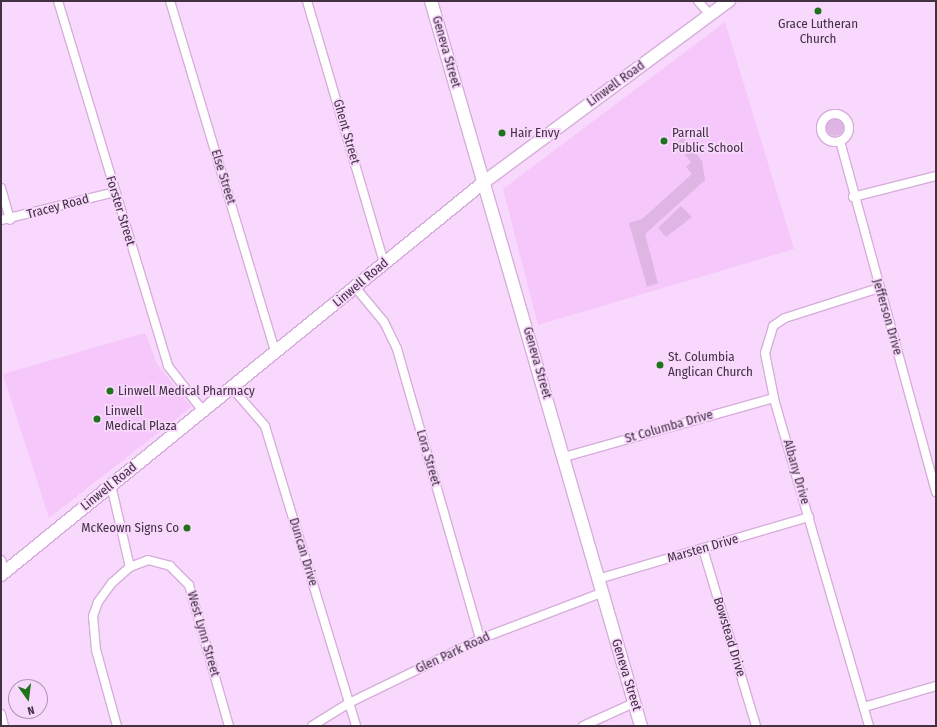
<!DOCTYPE html>
<html>
<head>
<meta charset="utf-8">
<style>
  body { margin:0 }
  #map { position:relative; width:937px; height:727px; overflow:hidden; background:#f9d8fd; font-family:"Fira Sans Condensed",sans-serif }
  div>[style] { position:absolute }
  [style*='--x'] { left:calc(var(--x)*1px); top:calc(var(--y)*1px); width:calc(var(--w)*1px); rotate:calc(var(--a)*1deg) }
  .built>* { inset:0; background:#f5c7fb }
  .green>* { inset:0; background:#deb5e3 }
  .round { border-radius:50% }
  .roads { filter:drop-shadow(1px 0 #d6aedb) drop-shadow(-1px 0 #d6aedb) drop-shadow(0 1px #d6aedb) drop-shadow(0 -1px #d6aedb) }
  .minor>* { height:8px; margin:-4px; padding:0 4px; transform-origin:4px; border-radius:4px; background:#fff }
  .minor>.ring { margin:-4px; padding:0; box-sizing:content-box; background:none; border:8px solid #fff; border-radius:50% }
  .secondary>* { height:12px; margin:-6px; padding:0 6px; transform-origin:6px; border-radius:6px; background:#fff }
  .dots>* { width:11px; height:11px; translate:-50% -50%; box-sizing:border-box; border:2px solid #f9d8fd; border-radius:50% }
  span { translate:-50% -50%; white-space:nowrap; text-align:center; line-height:1.15; -webkit-text-stroke:3.5px #f9d8fd; paint-order:stroke }
  .poi-label { font-size:13px; color:#413143 }
  .left { translate:0 -50%; text-align:left }
  .right { translate:-100% -50%; text-align:right }
  .street-label { font-size:13px; color:#413143 }
  .frame { position:absolute; inset:0; border:2px solid #413143; pointer-events:none }
  .north { position:absolute; left:8px; top:679px; width:40px; height:40px; box-sizing:border-box; background:#f9d8fd; border:1px solid #af95b3; border-radius:50%; rotate:166deg; font-size:11px; font-weight:700; line-height:16px; text-align:center; color:#413143 }
  .north::after { content:''; display:block; margin:auto; width:14px; height:18px; background:#1f731d; clip-path:polygon(50% 0,100% 100%,50% 72%,0 100%) }
</style>
</head>
<body>
<div id="map">
  <div class="built">
    <i style="clip-path:polygon(725px 22px,794px 249px,538px 325px,503px 189px)"></i>
    <i style="clip-path:polygon(145px 333px,157px 364px,191px 407px,49px 518px,3px 374px)"></i>
  </div>
  <div class="green">
    <i class="round" style="left:826px;top:118px;width:18px;height:18px"></i>
    <i style="clip-path:polygon(683px 137px,702px 161px,705px 180px,645px 234px,658px 283px,647px 287px,629px 223px,642px 219px,692px 174px,686px 167px,691px 162px,676px 144px)"></i>
    <i style="clip-path:polygon(681px 206px,692px 217px,666px 237px,658px 228px)"></i>
  </div>
  <div class="roads">
    <div class="minor">
      <i style="--x:58;--y:1;--w:381;--a:73.2"></i>
      <i style="--x:168;--y:366;--w:57;--a:52.1"></i>
      <i style="--x:170;--y:1;--w:366;--a:73.3"></i>
      <i style="--x:307;--y:1;--w:273;--a:73.6"></i>
      <i style="--x:698;--y:1;--w:18;--a:49"></i>
      <i class="ring" style="left:821px;top:114px;width:20px;height:20px"></i>
      <i style="--x:840;--y:141;--w:364;--a:74.7"></i>
      <i style="--x:1;--y:188;--w:33;--a:74"></i>
      <i style="--x:853;--y:197;--w:86;--a:-14.2"></i>
      <i style="--x:1;--y:220;--w:117;--a:-13.8"></i>
      <i style="--x:355;--y:287;--w:45;--a:50.4"></i>
      <i style="--x:384;--y:322;--w:30;--a:64"></i>
      <i style="--x:397;--y:349;--w:302;--a:74"></i>
      <i style="--x:232;--y:388;--w:50;--a:49"></i>
      <i style="--x:265;--y:426;--w:313;--a:73.1"></i>
      <i style="--x:564;--y:457;--w:218;--a:-15.7"></i>
      <i style="--x:111;--y:485;--w:84;--a:77"></i>
      <i style="--x:703;--y:549;--w:185;--a:73.3"></i>
      <i style="--x:1;--y:560;--w:14;--a:73"></i>
      <i style="--x:598;--y:579;--w:220;--a:-16.4"></i>
      <i style="--x:864;--y:707;--w:75;--a:-16.3"></i>
      <i style="--x:1;--y:714;--w:12;--a:76"></i>
      <i style="--x:117;--y:726;--w:79;--a:-105.4"></i>
      <i style="--x:96;--y:650;--w:34;--a:-95"></i>
      <i style="--x:93;--y:616;--w:15;--a:-70"></i>
      <i style="--x:98;--y:602;--w:24;--a:-54"></i>
      <i style="--x:112;--y:583;--w:24;--a:-42"></i>
      <i style="--x:130;--y:567;--w:19;--a:-21"></i>
      <i style="--x:148;--y:560;--w:23;--a:15"></i>
      <i style="--x:170;--y:566;--w:27;--a:45"></i>
      <i style="--x:189;--y:585;--w:147;--a:74.2"></i>
      <i style="--x:312;--y:726;--w:44;--a:-31.9"></i>
      <i style="--x:349;--y:703;--w:146;--a:-26"></i>
      <i style="--x:480;--y:639;--w:129;--a:-20.8"></i>
      <i style="--x:583;--y:726;--w:56;--a:-24.3"></i>
      <i style="--x:869;--y:726;--w:341;--a:-106.2"></i>
      <i style="--x:774;--y:398;--w:46;--a:-101.3"></i>
      <i style="--x:765;--y:353;--w:28;--a:-73"></i>
      <i style="--x:773;--y:326;--w:14;--a:-34"></i>
      <i style="--x:785;--y:318;--w:99;--a:-17.7"></i>
    </div>
    <div class="secondary">
      <i style="--x:431;--y:1;--w:755;--a:73.85"></i>
      <i style="--x:1;--y:575;--w:623;--a:-39.13"></i>
      <i style="--x:484;--y:182;--w:305;--a:-36.5"></i>
    </div>
  </div>
  <div class="dots">
    <i style="left:818px;top:11px;background:#1f731d"></i>
    <i style="left:502px;top:133px;background:#1f731d"></i>
    <i style="left:664px;top:141px;background:#1f731d"></i>
    <i style="left:660px;top:365px;background:#1f731d"></i>
    <i style="left:110px;top:391px;background:#1f731d"></i>
    <i style="left:97px;top:419px;background:#1f731d"></i>
    <i style="left:187px;top:528px;background:#1f731d"></i>
  </div>
  <div class="poi-label">
    <span style="left:818px;top:32px">Grace Lutheran<br>Church</span>
    <span class="left" style="left:510px;top:133px">Hair Envy</span>
    <span class="left" style="left:672px;top:141px">Parnall<br>Public School</span>
    <span class="left" style="left:668px;top:365px">St. Columbia<br>Anglican Church</span>
    <span class="left" style="left:118px;top:391px">Linwell Medical Pharmacy</span>
    <span class="left" style="left:105px;top:419px">Linwell<br>Medical Plaza</span>
    <span class="right" style="left:179px;top:528px">McKeown Signs Co</span>
  </div>
  <div class="street-label">
    <span style="left:446px;top:52px;rotate:74deg">Geneva Street</span>
    <span style="left:616px;top:84px;rotate:-36deg">Linwell Road</span>
    <span style="left:346px;top:132px;rotate:74deg">Ghent Street</span>
    <span style="left:223px;top:177px;rotate:73deg">Else Street</span>
    <span style="left:58px;top:207px;rotate:-15deg">Tracey Road</span>
    <span style="left:120px;top:211px;rotate:73deg">Forster Street</span>
    <span style="left:361px;top:283px;rotate:-40deg">Linwell Road</span>
    <span style="left:887px;top:317px;rotate:74deg">Jefferson Drive</span>
    <span style="left:537px;top:363px;rotate:74deg">Geneva Street</span>
    <span style="left:669px;top:427px;rotate:-16deg">St Columba Drive</span>
    <span style="left:428px;top:458px;rotate:74deg">Lora Street</span>
    <span style="left:796px;top:472px;rotate:74deg">Albany Drive</span>
    <span style="left:109px;top:487px;rotate:-39deg">Linwell Road</span>
    <span style="left:703px;top:549px;rotate:-16deg">Marsten Drive</span>
    <span style="left:303px;top:552px;rotate:73deg">Duncan Drive</span>
    <span style="left:203px;top:634px;rotate:74deg">West Lynn Street</span>
    <span style="left:729px;top:637px;rotate:73deg">Bowstead Drive</span>
    <span style="left:453px;top:653px;rotate:-25deg">Glen Park Road</span>
    <span style="left:626px;top:675px;rotate:73deg">Geneva Street</span>
  </div>
  <div class="frame"></div>
  <div class="north">N</div>
</div>
</body>
</html>
